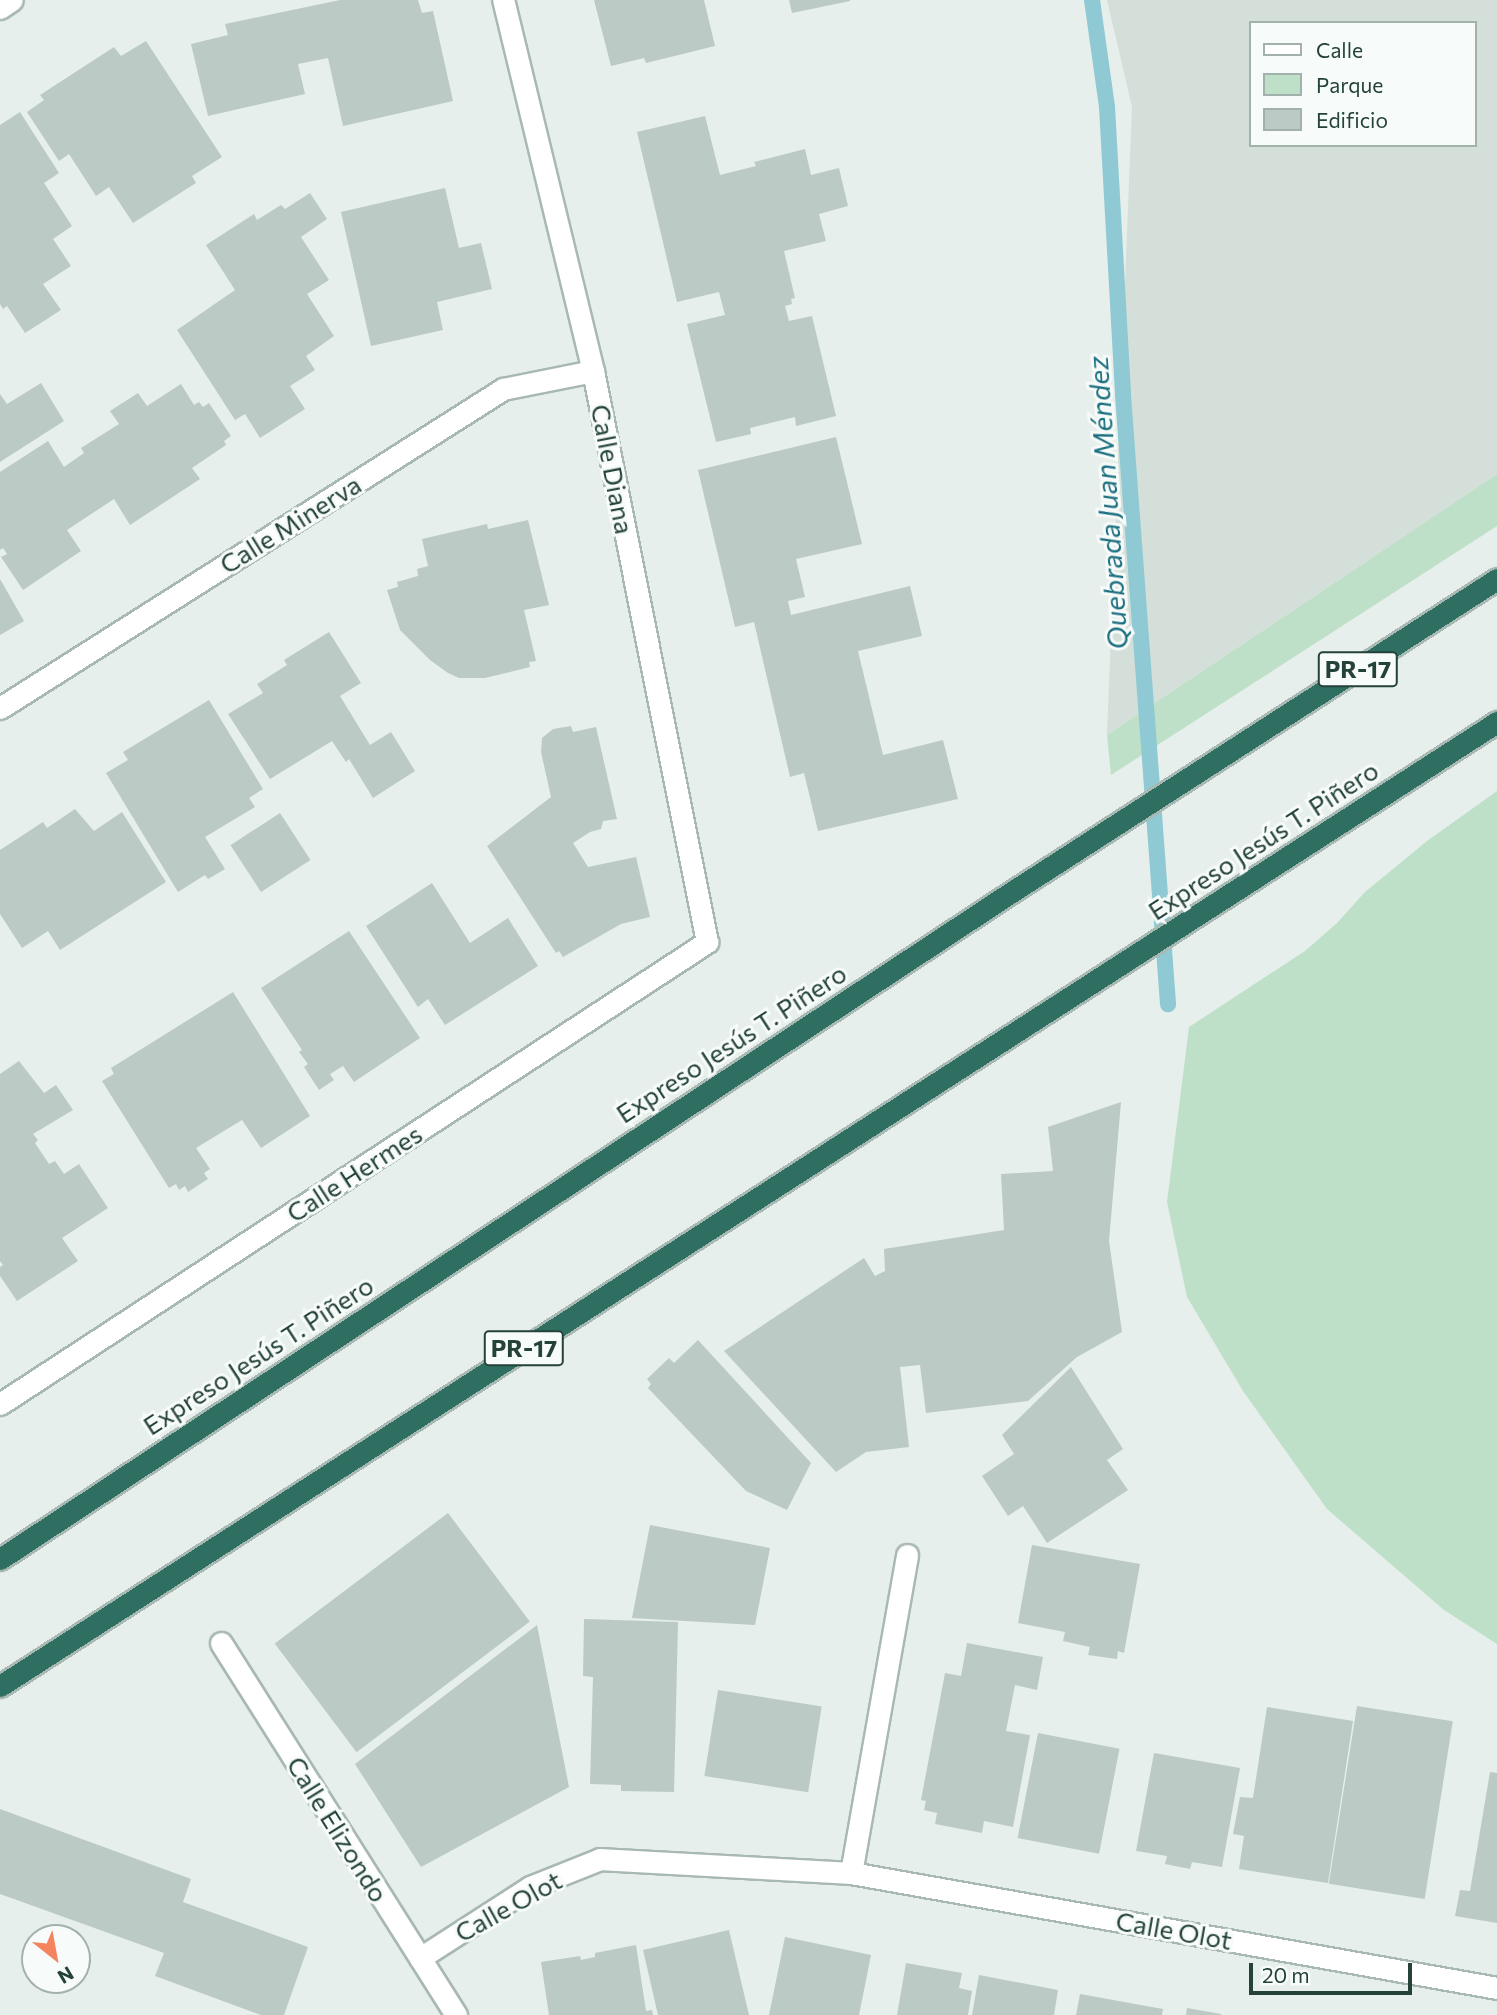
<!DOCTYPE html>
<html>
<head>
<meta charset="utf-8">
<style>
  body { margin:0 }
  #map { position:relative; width:1497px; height:2015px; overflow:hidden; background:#e6efeb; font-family:Commissioner,sans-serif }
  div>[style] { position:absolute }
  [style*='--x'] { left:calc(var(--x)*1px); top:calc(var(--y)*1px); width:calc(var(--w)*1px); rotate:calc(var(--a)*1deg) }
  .built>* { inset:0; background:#d4dfda }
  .green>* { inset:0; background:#bfe0c8 }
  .stream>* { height:16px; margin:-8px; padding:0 8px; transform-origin:8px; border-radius:8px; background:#8ec9d4 }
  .building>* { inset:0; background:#bbcac4; transform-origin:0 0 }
  .roads { filter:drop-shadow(2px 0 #a8b8b2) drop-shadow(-2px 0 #a8b8b2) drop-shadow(0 2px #a8b8b2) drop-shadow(0 -2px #a8b8b2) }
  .minor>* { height:21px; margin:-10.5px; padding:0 10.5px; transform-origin:10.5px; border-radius:10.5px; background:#fff }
  .motorway>* { height:21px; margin:-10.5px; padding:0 10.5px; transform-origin:10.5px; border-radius:10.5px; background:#2f6f62 }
  span { translate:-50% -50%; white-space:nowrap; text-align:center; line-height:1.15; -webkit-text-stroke:6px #f7fbf9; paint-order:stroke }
  .shield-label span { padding:2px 5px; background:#f7fbf9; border:2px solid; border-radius:5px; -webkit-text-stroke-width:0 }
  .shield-label { font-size:24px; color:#24423a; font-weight:700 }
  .street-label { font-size:26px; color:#24423a }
  .water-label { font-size:28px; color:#1c6f80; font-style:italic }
  .legend { position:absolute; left:1249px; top:21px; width:228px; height:126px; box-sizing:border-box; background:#f7fbf9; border:2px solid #a3b1ad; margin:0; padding:9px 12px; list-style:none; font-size:21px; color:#24423a }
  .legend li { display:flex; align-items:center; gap:14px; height:35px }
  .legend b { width:35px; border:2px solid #a3b1ad }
  .north { position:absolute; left:21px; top:1924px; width:70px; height:70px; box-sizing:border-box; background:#f7fbf9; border:2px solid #a3b1ad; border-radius:50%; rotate:149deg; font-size:19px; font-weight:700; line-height:28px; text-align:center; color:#24423a }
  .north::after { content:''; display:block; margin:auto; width:24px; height:32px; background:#f4845f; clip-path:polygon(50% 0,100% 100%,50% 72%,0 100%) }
  .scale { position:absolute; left:1249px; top:1963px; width:163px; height:32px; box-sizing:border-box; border:4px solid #24423a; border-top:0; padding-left:9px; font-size:21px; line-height:24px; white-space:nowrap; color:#24423a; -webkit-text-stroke:5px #f7fbf9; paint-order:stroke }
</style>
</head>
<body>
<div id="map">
  <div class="built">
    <i style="clip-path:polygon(evenodd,1107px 0,1497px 0,1497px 474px,1107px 735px,1132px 107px,1107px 0,1250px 23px,1474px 23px,1474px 145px,1250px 145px,1250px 23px)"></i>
  </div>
  <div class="green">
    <i style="clip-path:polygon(1497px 474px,1497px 526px,1111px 775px,1107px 735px)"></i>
    <i style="clip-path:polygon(1497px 791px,1497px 1644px,1444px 1610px,1327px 1509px,1243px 1391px,1187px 1297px,1167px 1202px,1189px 1027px,1305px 951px,1337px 923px,1365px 892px,1427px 841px)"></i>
  </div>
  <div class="stream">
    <i style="--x:1092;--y:0;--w:108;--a:82"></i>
    <i style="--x:1107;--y:107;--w:288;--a:86.8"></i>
    <i style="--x:1123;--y:395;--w:611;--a:85.77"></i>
  </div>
  <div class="building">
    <i style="clip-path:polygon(340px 0,418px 0,422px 13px,433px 11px,453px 101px,343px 126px,328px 58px,298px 64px,305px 94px,208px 116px,191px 44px,228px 35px,225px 24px)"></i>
    <i style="clip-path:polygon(594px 0,704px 0,715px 46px,646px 63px,644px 58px,611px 66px)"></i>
    <i style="clip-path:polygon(789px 0,850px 0,850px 1px,792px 13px)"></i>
    <i style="clip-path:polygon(146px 41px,222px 157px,192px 176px,196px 183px,133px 223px,109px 187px,96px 196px,69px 154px,59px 161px,27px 112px,44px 100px,40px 95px,114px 47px,121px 56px)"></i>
    <i style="clip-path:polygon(20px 112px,59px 173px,44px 183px,72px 226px,53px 239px,71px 266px,43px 284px,61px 310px,25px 333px,7px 306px,3px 309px,0 304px,0 125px)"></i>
    <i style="clip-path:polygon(705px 116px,720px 175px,756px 166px,754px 162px,805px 149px,811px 175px,839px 168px,848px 206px,819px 214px,826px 241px,784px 251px,795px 298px,791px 299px,792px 304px,785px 306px,789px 321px,812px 316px,836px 416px,796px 426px,795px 417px,750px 428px,751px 434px,716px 442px,687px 324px,725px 315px,719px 292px,677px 302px,637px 132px)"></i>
    <i style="clip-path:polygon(445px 188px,459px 248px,481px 243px,492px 289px,437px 302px,443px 330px,371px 346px,341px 212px)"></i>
    <i style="clip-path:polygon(310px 193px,327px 219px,301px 237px,329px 280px,307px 294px,334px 336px,306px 356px,315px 370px,290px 386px,305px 409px,260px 438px,245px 414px,235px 420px,177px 330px,235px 290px,206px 245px,254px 214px,257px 220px,281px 205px,285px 209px)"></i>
    <i style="clip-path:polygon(41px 383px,64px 421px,0 462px,0 394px,7px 404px)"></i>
    <i style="clip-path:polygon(181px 384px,194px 405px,199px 402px,203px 407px,209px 403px,231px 436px,224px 441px,226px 445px,192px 468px,200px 479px,130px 525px,114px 499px,67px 530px,81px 551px,23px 590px,1px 557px,7px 554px,3px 548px,0 550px,0 472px,48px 441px,64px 467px,84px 453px,81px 448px,119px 424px,110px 411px,138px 393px,147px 406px)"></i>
    <i style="clip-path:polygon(836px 437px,862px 544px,796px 559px,805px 597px,788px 601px,791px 615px,910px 586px,922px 636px,858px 651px,883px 755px,943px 740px,958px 799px,818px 831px,804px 773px,790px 777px,754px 622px,735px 627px,698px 470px)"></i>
    <i style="clip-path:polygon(528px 520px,549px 605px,524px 610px,536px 661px,529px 662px,530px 667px,485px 678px,459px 678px,448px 673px,430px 660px,400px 630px,387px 590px,398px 587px,397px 582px,418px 576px,417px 569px,428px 566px,422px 539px,487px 524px,488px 529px)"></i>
    <i style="clip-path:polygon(0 579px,24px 621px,0 635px)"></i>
    <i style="clip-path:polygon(329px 632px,361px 683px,340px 696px,370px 745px,391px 732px,415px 771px,373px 798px,349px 759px,346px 762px,332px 741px,270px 779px,228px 714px,263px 693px,257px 684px,287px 665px,284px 660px)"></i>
    <i style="clip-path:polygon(209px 700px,263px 789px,249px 798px,255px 807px,205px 837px,225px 869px,208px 879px,205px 875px,178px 892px,106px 773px,128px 760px,123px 752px)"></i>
    <i style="clip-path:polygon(571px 726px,573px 732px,596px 727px,617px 819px,603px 821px,601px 829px,590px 832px,573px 843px,588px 867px,636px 857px,650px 917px,621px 924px,563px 957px,559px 951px,556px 953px,487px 846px,551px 797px,541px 752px,542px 738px,553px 729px)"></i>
    <i style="clip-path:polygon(75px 809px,94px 831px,122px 812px,166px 882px,60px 950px,48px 931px,22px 948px,0 914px,0 850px,43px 822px,47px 828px)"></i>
    <i style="left:280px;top:813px;width:56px;height:59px;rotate:57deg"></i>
    <i style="clip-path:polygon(432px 883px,470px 943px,508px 918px,538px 966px,445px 1025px,428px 999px,418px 1007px,366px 926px)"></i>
    <i style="clip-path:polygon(349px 931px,420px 1038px,354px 1082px,343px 1066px,330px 1074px,334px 1080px,319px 1090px,304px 1067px,308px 1064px,299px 1052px,302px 1050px,261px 988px)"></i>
    <i style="clip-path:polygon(233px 992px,310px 1116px,261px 1148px,242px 1120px,196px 1148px,210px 1169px,204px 1173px,208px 1179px,188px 1192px,185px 1186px,179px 1190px,176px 1184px,169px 1188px,102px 1081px,114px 1074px,111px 1068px)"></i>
    <i style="clip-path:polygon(19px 1061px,44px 1093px,56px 1085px,73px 1110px,33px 1134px,38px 1140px,35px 1143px,49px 1164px,55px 1161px,64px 1174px,79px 1164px,108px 1208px,62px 1238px,78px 1261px,17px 1301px,0 1276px,0 1267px,3px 1265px,0 1261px,0 1074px)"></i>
    <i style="clip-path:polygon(1121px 1102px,1109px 1241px,1122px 1332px,1077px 1357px,1028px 1401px,926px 1413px,920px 1365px,900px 1367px,909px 1447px,866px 1452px,836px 1472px,724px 1351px,864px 1258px,875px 1276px,885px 1271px,884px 1249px,1004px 1230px,1001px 1174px,1053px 1171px,1048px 1127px)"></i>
    <i style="clip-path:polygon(698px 1340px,811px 1463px,787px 1510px,746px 1491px,648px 1388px,651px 1384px,647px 1379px,669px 1358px,674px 1363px)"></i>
    <i style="clip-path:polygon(1071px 1367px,1123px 1449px,1107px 1460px,1128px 1490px,1047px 1543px,1023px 1506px,1008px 1516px,982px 1476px,1014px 1454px,1002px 1435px)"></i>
    <i style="left:448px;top:1513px;width:136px;height:217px;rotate:53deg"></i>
    <i style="clip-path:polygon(650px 1525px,770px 1548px,755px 1625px,632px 1618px)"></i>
    <i style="clip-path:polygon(1032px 1545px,1140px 1564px,1124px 1653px,1118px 1651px,1117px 1659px,1088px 1655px,1090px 1647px,1063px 1641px,1065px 1632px,1018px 1623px)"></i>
    <i style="clip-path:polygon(584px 1619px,678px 1622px,674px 1792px,621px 1791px,621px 1785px,590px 1784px,593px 1677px,583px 1676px)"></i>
    <i style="clip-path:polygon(537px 1625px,569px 1787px,421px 1867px,355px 1764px)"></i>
    <i style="clip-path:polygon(967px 1643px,1043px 1657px,1037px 1690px,1015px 1685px,1006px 1731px,1030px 1735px,1013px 1827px,984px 1821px,982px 1833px,935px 1824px,937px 1813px,924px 1810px,926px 1801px,921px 1800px,945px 1673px,961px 1676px)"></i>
    <i style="left:718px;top:1690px;width:105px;height:87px;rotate:9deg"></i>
    <i style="left:1357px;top:1706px;width:97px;height:180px;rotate:9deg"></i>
    <i style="clip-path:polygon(1267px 1707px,1353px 1721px,1328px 1883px,1239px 1869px,1244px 1836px,1233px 1834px,1240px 1797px,1253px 1798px)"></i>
    <i style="left:1038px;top:1733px;width:83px;height:107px;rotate:11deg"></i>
    <i style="clip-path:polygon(1154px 1753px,1240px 1768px,1222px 1867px,1192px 1862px,1190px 1869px,1165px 1864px,1167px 1856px,1136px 1851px)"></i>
    <i style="clip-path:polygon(1490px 1772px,1497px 1773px,1497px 1923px,1455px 1916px,1460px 1890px,1470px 1891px)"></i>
    <i style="clip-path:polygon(0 1809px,191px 1879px,183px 1902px,308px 1947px,284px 2015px,261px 2015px,155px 1976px,164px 1953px,0 1894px)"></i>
    <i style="clip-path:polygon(729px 1930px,749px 2015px,658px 2015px,643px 1950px)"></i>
    <i style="clip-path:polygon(785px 1937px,871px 1955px,859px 2015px,769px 2015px)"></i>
    <i style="clip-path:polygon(636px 1945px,646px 2011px,652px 2010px,653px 2015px,549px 2015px,541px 1962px,580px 1956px,581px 1960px,595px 1957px,595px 1953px)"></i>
    <i style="clip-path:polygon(906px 1963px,962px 1973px,959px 1988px,972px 1991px,968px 2015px,897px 2015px)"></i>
    <i style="clip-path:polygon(979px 1975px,1058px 1990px,1054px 2015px,972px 2015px)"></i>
    <i style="clip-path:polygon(1080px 1994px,1163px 2009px,1162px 2015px,1076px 2015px)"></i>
    <i style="clip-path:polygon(1187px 2008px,1221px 2014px,1221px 2015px,1186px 2015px)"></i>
  </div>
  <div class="roads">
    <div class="minor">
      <i style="--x:0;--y:8;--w:14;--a:-34"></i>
      <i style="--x:0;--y:708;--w:596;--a:-32.38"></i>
      <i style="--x:503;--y:389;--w:92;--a:-11.3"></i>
      <i style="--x:0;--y:1404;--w:845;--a:-33.16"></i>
      <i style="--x:707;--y:942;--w:582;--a:-101.29"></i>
      <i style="--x:593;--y:371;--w:382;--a:-103.6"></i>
      <i style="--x:221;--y:1643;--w:440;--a:57.7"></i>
      <i style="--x:851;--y:1873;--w:323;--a:-80"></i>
      <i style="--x:420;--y:1958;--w:131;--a:-32.8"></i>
      <i style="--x:530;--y:1887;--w:75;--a:-21.8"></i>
      <i style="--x:600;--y:1859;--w:251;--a:3.2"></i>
      <i style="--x:851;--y:1873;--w:656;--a:10.09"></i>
    </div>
    <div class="motorway">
      <i style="--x:0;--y:1559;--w:1206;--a:-33.4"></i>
      <i style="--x:1007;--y:895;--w:583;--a:-32.82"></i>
      <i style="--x:0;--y:1686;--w:1781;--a:-32.78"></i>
    </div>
  </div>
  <div class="shield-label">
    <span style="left:1358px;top:669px">PR-17</span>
    <span style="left:524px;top:1348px">PR-17</span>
  </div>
  <div class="street-label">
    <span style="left:613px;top:469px;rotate:79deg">Calle Diana</span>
    <span style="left:290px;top:524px;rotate:-32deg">Calle Minerva</span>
    <span style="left:1263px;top:840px;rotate:-33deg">Expreso Jesús T. Piñero</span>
    <span style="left:731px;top:1043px;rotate:-33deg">Expreso Jesús T. Piñero</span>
    <span style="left:354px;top:1173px;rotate:-33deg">Calle Hermes</span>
    <span style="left:258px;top:1355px;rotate:-33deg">Expreso Jesús T. Piñero</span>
    <span style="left:338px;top:1829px;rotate:58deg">Calle Elizondo</span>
    <span style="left:508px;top:1906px;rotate:-29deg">Calle Olot</span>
    <span style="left:1174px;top:1930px;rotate:10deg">Calle Olot</span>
  </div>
  <div class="water-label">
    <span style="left:1107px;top:503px;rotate:-94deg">Quebrada Juan Méndez</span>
  </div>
  <ul class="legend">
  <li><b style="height:9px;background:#fff"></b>Calle</li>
  <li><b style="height:19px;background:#bfe0c8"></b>Parque</li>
  <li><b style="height:19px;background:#bbcac4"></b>Edificio</li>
  </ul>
  <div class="north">N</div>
  <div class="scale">20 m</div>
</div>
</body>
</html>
